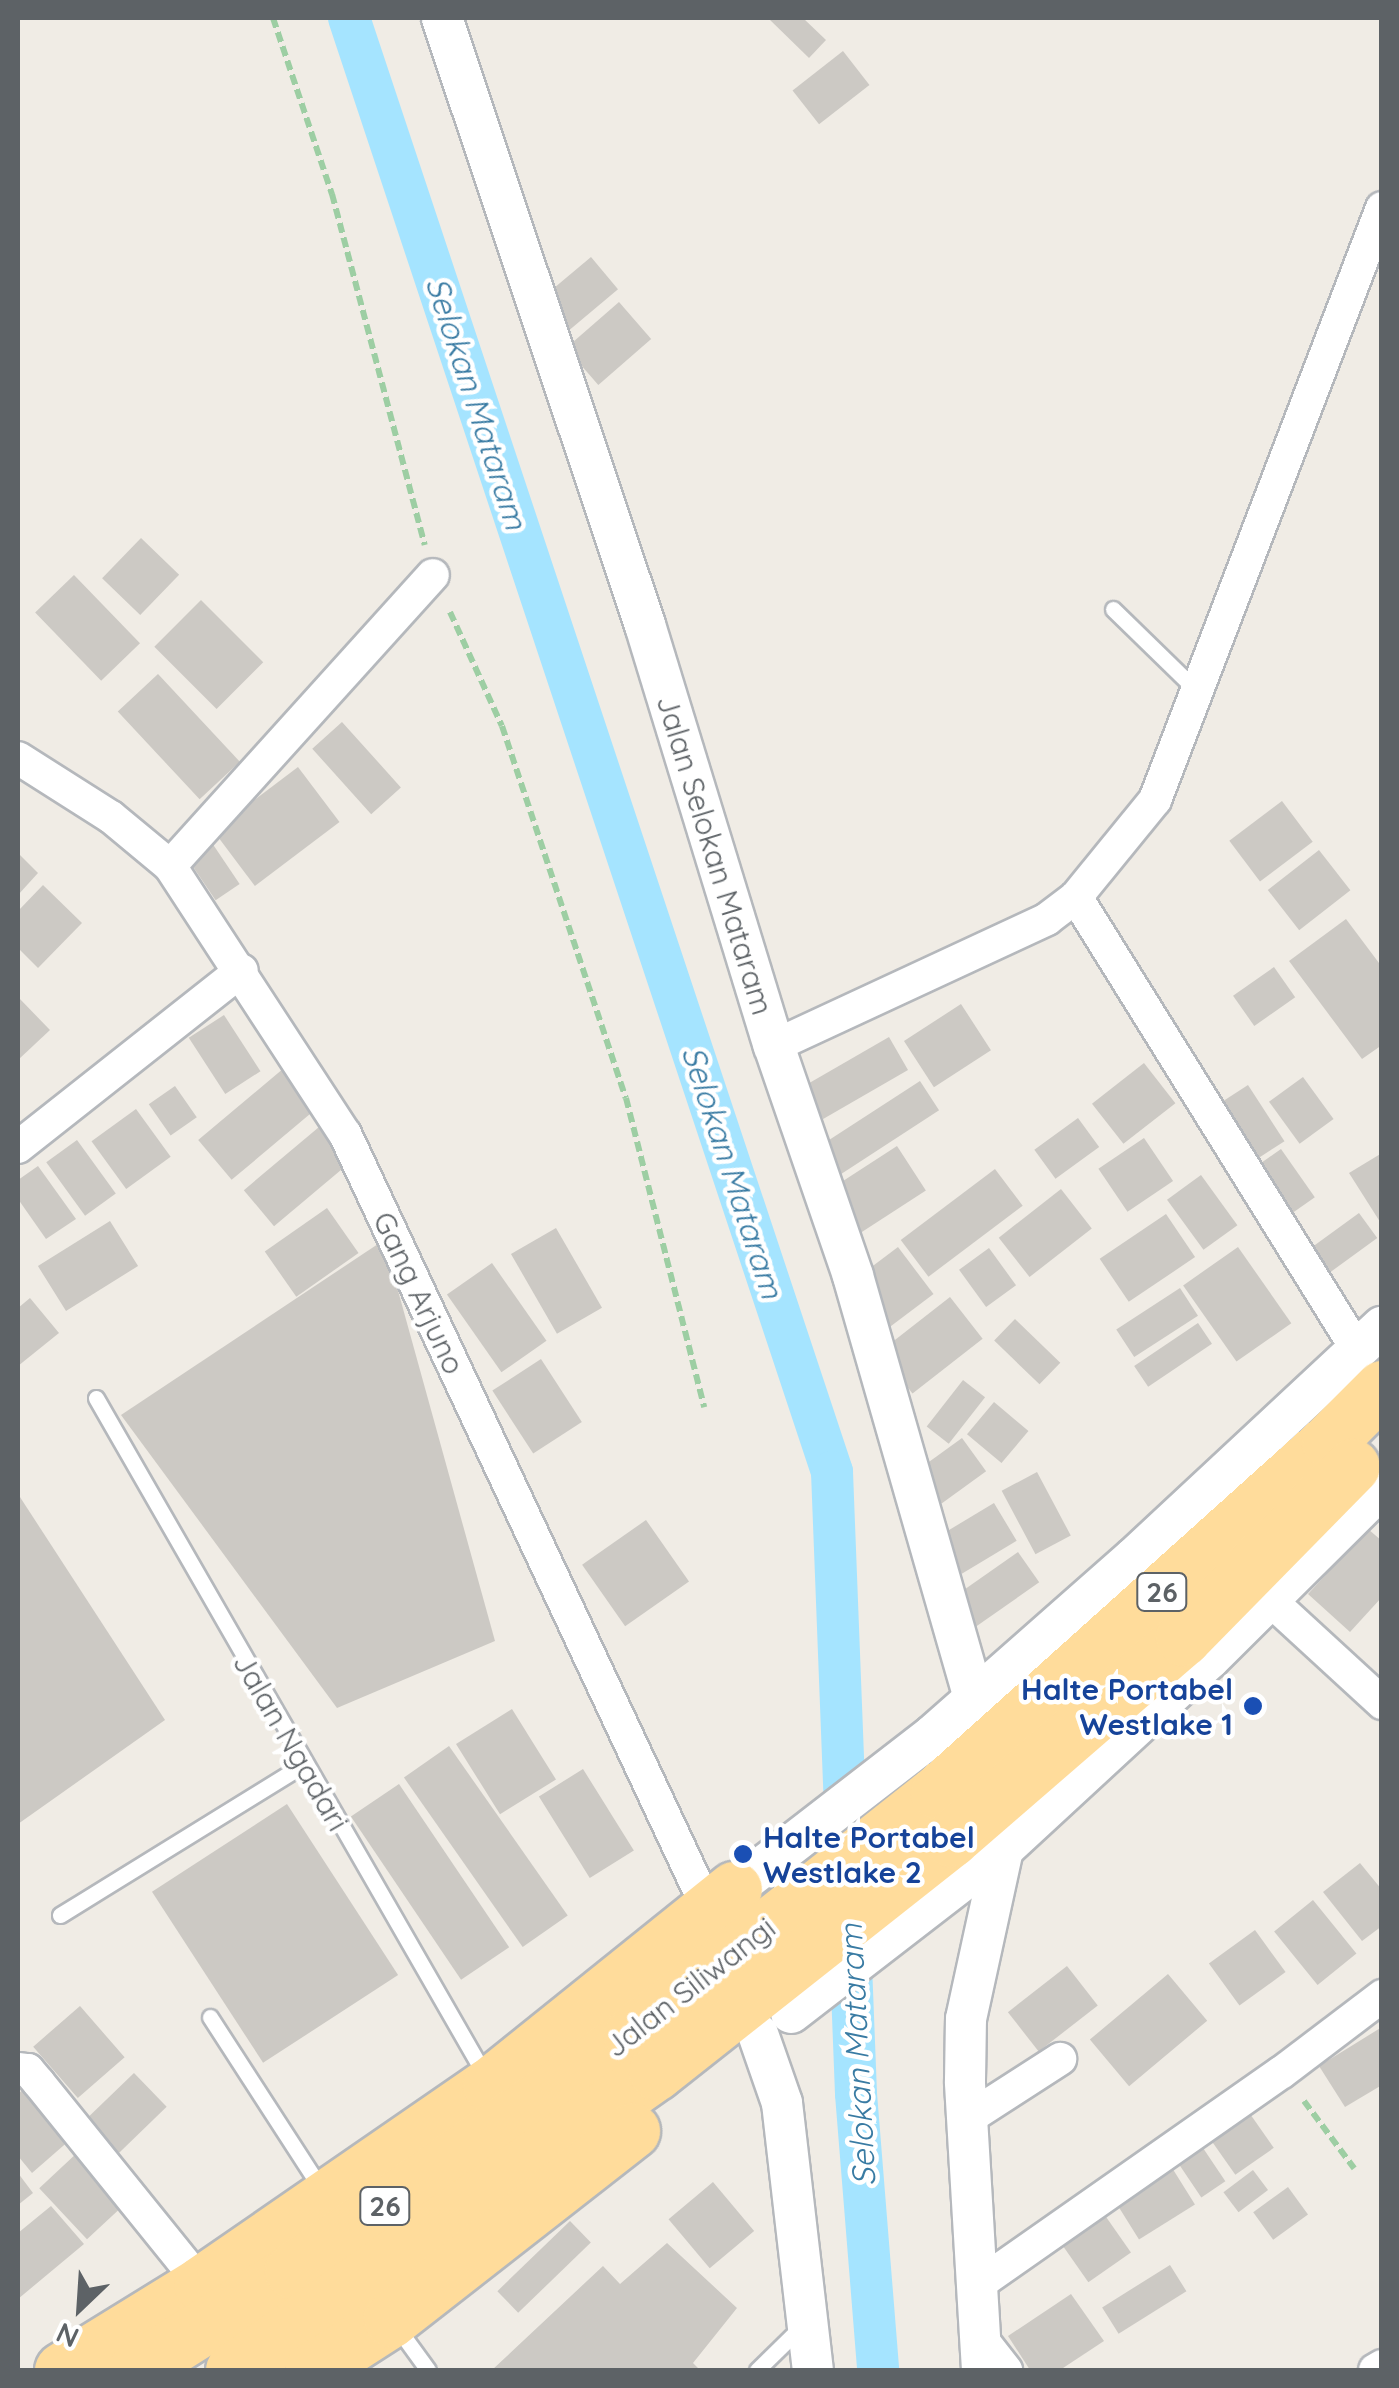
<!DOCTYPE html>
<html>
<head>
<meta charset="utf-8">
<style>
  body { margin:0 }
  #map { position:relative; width:1399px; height:2388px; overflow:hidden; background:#f0ece5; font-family:Quicksand,sans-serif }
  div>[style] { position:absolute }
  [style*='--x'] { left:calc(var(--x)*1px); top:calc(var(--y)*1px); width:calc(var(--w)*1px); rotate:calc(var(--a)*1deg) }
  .canal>* { height:42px; margin:-21px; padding:0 21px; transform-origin:21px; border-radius:21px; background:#a5e4ff }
  .building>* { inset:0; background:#ccc9c4; transform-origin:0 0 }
  .path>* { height:6px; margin-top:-3px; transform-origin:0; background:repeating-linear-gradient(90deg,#9dcea3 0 10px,transparent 0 15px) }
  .roads { filter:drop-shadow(2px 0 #b5b8bc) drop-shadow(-2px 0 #b5b8bc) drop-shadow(0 2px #b5b8bc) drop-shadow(0 -2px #b5b8bc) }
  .service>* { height:15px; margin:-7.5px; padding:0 7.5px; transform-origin:7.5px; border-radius:7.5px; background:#fff }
  .minor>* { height:32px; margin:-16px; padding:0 16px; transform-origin:16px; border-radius:16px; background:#fff }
  .tertiary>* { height:40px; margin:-20px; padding:0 20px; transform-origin:20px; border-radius:20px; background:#fff }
  .trunk>* { height:55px; margin:-27.5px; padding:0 27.5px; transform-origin:27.5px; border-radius:27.5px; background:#ffdc9b }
  .dots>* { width:28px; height:28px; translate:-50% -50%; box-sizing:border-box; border:5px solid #fff; border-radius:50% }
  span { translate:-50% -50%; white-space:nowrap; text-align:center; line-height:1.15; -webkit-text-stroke:9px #fff; paint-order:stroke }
  .shield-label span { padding:2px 8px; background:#fff; border:2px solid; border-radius:8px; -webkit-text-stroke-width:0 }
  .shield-label { font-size:28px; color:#5d6266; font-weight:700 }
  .street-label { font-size:30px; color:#5d6266 }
  .transit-label { font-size:30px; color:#164399; font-weight:700 }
  .right { translate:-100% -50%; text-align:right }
  .left { translate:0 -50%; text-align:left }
  .water-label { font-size:32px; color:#397ba3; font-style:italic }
  .frame { position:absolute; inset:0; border:20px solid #5d6266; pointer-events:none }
  .north { position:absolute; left:30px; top:2258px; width:100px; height:100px; -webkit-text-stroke:8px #fff; paint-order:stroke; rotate:205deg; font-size:28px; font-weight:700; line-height:40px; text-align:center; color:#5d6266 }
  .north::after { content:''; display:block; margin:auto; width:35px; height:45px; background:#5d6266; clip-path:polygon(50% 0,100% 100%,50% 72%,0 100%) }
</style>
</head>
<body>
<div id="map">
  <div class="canal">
    <i style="--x:349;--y:18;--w:1532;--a:71.62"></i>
    <i style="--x:832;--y:1472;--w:622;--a:87.79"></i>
    <i style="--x:856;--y:2094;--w:277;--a:85.4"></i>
  </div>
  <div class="building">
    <i style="clip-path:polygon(768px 18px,803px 18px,826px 40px,809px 58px)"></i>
    <i style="left:843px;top:51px;width:43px;height:64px;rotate:52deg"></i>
    <i style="left:591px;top:257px;width:42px;height:65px;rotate:50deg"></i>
    <i style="left:619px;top:302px;width:49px;height:70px;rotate:49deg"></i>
    <i style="left:141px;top:538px;width:53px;height:56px;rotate:44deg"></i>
    <i style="left:74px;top:575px;width:95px;height:54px;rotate:46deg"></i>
    <i style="left:201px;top:600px;width:88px;height:66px;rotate:45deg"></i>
    <i style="left:158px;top:674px;width:120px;height:55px;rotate:47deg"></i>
    <i style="left:342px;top:722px;width:88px;height:40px;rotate:48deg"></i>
    <i style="left:298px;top:767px;width:69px;height:106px;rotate:53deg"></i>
    <i style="left:1282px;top:801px;width:51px;height:66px;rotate:53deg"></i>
    <i style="left:210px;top:840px;width:53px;height:29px;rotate:56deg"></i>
    <i style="left:1319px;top:850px;width:51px;height:65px;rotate:52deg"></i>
    <i style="clip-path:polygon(18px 853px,38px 873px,18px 895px)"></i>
    <i style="clip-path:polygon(43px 885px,82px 923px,38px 968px,18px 948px,18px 911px)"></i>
    <i style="clip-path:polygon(1346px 919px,1382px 967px,1382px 1045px,1362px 1059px,1289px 961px)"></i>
    <i style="left:1274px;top:967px;width:37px;height:50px;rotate:55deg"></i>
    <i style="clip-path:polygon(18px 997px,50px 1030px,18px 1060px)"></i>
    <i style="left:961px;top:1004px;width:55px;height:68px;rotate:57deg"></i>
    <i style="left:224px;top:1015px;width:67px;height:42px;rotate:57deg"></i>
    <i style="left:889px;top:1037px;width:38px;height:98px;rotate:60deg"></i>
    <i style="left:1144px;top:1063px;width:51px;height:66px;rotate:52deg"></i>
    <i style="left:284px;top:1068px;width:52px;height:112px;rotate:50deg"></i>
    <i style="left:1303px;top:1077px;width:52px;height:42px;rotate:54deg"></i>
    <i style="left:920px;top:1081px;width:35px;height:119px;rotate:57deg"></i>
    <i style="left:1248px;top:1085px;width:67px;height:41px;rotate:57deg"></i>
    <i style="left:175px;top:1086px;width:38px;height:32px;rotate:55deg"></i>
    <i style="left:136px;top:1109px;width:59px;height:55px;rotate:54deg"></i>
    <i style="left:1078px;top:1118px;width:36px;height:54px;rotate:54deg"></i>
    <i style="left:325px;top:1122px;width:47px;height:106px;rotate:50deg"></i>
    <i style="left:1144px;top:1138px;width:52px;height:55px;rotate:56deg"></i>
    <i style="left:77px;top:1140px;width:66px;height:38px;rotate:54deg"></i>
    <i style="left:897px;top:1146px;width:53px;height:80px;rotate:57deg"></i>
    <i style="left:1281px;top:1149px;width:59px;height:40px;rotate:55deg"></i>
    <i style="clip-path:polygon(1382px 1153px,1382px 1225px,1349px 1173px)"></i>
    <i style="clip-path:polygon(38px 1166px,76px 1219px,46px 1239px,18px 1199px,18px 1180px)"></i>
    <i style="left:995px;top:1169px;width:46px;height:118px;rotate:53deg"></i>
    <i style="left:1201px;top:1175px;width:62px;height:42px;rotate:54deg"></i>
    <i style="left:1061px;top:1189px;width:50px;height:79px;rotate:52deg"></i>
    <i style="left:327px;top:1208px;width:55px;height:76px;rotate:55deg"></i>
    <i style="left:1359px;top:1213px;width:31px;height:62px;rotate:54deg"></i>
    <i style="left:1166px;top:1214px;width:52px;height:80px;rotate:56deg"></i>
    <i style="left:110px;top:1221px;width:53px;height:85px;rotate:58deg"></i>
    <i style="left:556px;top:1228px;width:92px;height:52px;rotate:60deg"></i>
    <i style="clip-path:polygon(384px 1240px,495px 1641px,337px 1708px,121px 1415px)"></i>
    <i style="left:898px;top:1247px;width:59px;height:54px;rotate:53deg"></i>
    <i style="left:1238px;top:1247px;width:93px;height:67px;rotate:55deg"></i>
    <i style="left:989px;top:1248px;width:46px;height:37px;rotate:54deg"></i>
    <i style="left:492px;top:1263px;width:95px;height:55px;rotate:55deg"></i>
    <i style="left:1180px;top:1288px;width:33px;height:76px;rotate:57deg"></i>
    <i style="left:950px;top:1297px;width:53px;height:89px;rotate:52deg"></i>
    <i style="clip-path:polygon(30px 1298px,59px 1333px,18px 1366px,18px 1308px)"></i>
    <i style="left:1015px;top:1319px;width:63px;height:30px;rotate:44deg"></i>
    <i style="left:1198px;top:1323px;width:25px;height:77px;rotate:56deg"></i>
    <i style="left:541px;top:1359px;width:75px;height:58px;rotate:57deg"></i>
    <i style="left:963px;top:1380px;width:28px;height:59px;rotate:38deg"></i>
    <i style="left:994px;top:1402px;width:45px;height:42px;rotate:40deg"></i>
    <i style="left:962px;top:1438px;width:41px;height:55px;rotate:54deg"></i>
    <i style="left:1037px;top:1472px;width:72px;height:40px;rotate:62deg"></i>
    <i style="clip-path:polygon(18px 1494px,165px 1720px,18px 1824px)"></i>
    <i style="left:994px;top:1503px;width:44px;height:64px;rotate:59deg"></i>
    <i style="left:646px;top:1520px;width:75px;height:78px;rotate:55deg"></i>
    <i style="clip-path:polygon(1368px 1529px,1382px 1541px,1382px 1597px,1350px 1632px,1308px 1594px)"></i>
    <i style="left:1018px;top:1552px;width:37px;height:81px;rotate:55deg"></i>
    <i style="left:512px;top:1709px;width:83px;height:66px;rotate:58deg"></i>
    <i style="left:449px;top:1746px;width:207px;height:55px;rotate:55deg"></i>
    <i style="left:583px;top:1769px;width:96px;height:52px;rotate:58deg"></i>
    <i style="left:399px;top:1784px;width:197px;height:58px;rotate:56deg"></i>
    <i style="left:287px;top:1804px;width:204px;height:161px;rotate:57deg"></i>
    <i style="clip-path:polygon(1360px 1863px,1382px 1890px,1382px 1926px,1362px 1941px,1323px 1892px)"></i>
    <i style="left:1313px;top:1900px;width:69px;height:50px;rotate:51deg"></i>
    <i style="left:1255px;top:1930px;width:52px;height:57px;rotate:54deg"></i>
    <i style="left:1067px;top:1966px;width:50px;height:75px;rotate:52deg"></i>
    <i style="left:1168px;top:1974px;width:61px;height:102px;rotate:50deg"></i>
    <i style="left:80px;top:2006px;width:68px;height:62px;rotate:49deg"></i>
    <i style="clip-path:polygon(1382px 2027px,1382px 2085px,1345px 2107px,1319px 2066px)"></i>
    <i style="left:134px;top:2073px;width:47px;height:80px;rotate:46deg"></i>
    <i style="clip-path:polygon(26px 2087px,71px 2139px,32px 2173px,18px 2156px,18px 2094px)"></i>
    <i style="left:1248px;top:2111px;width:45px;height:47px;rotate:55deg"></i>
    <i style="left:1203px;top:2148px;width:40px;height:29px;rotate:56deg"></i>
    <i style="left:78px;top:2152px;width:70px;height:53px;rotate:47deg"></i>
    <i style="left:1169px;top:2163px;width:49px;height:66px;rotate:58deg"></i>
    <i style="left:1253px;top:2170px;width:25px;height:37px;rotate:53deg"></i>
    <i style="clip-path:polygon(18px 2173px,33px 2193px,18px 2205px)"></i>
    <i style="left:713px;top:2182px;width:64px;height:58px;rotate:50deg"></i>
    <i style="left:1288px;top:2187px;width:34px;height:43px;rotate:54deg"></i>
    <i style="clip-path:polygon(51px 2206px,84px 2244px,18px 2299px,18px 2233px)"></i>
    <i style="left:1104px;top:2214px;width:47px;height:52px;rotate:55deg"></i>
    <i style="left:570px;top:2221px;width:30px;height:101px;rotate:46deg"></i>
    <i style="clip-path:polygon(667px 2243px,737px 2308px,693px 2363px,700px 2370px,492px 2370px,603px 2266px,620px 2284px)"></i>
    <i style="left:1170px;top:2265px;width:31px;height:80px;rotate:58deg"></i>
    <i style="clip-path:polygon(1071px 2294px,1104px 2341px,1060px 2370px,1030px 2370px,1008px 2336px)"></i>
  </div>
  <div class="path">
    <i style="--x:273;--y:18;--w:186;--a:71.5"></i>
    <i style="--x:332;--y:194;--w:363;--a:75.2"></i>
    <i style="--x:450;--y:612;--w:125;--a:65.5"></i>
    <i style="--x:502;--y:726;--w:392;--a:71.6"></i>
    <i style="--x:626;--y:1098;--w:319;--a:75.8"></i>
    <i style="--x:1304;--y:2101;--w:84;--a:53.3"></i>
  </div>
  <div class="roads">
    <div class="service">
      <i style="--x:1113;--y:609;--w:117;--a:44.3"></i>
      <i style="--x:96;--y:1398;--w:781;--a:60.12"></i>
      <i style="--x:60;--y:1915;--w:286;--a:-31.7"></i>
      <i style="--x:210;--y:2017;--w:206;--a:57.1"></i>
      <i style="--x:396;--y:2326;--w:54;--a:54"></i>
      <i style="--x:757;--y:2370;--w:66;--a:-44.4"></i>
    </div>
    <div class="minor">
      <i style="--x:18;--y:758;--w:110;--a:32.4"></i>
      <i style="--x:111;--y:817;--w:77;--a:39.7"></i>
      <i style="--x:170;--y:866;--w:320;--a:56.9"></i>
      <i style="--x:345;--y:1134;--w:858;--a:64.9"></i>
      <i style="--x:170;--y:866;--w:392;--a:-47.9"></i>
      <i style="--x:1076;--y:897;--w:534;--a:58.15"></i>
      <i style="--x:774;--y:1046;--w:301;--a:-24.9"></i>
      <i style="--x:1047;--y:919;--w:36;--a:-37"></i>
      <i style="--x:1076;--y:897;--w:125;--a:-50.8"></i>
      <i style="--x:1155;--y:800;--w:634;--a:-69.02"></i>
      <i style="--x:18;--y:1147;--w:285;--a:-38.3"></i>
      <i style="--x:1269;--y:1599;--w:154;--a:42.6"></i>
      <i style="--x:18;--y:2069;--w:10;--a:6"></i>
      <i style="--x:28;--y:2070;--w:17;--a:50"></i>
      <i style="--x:39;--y:2083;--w:258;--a:51.1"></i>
      <i style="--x:967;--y:2119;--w:111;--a:-32.8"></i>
      <i style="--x:976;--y:2286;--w:373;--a:-35"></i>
      <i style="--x:1282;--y:2072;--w:126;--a:-37.2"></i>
      <i style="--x:981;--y:2338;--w:41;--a:52"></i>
      <i style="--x:1375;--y:2370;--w:8;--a:-30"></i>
    </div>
    <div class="tertiary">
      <i style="--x:442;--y:18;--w:640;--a:71.51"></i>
      <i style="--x:645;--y:625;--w:440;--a:73"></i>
      <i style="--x:774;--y:1046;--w:243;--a:71"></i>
      <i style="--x:853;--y:1276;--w:438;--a:74"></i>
      <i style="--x:734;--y:1889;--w:252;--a:-37.7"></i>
      <i style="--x:933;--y:1735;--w:268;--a:-41.4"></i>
      <i style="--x:1134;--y:1558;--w:339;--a:-43"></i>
      <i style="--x:791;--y:2013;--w:268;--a:-37.7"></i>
      <i style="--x:1003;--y:1849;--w:280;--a:-42.7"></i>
      <i style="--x:1209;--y:1659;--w:244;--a:-44.8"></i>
      <i style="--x:758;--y:2034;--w:73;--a:70.8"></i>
      <i style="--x:782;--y:2103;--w:269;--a:83.4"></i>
      <i style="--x:982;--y:2370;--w:289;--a:-93.4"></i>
      <i style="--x:965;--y:2081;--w:62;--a:-89.1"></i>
      <i style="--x:966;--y:2019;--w:174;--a:-77.7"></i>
    </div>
    <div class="trunk">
      <i style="--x:62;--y:2370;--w:163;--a:-31.7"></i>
      <i style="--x:201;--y:2284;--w:351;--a:-34.6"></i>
      <i style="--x:490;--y:2085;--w:313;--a:-38.8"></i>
      <i style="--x:135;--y:2370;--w:186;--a:-32.2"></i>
      <i style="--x:292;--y:2271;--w:413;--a:-34.8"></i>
      <i style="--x:631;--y:2035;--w:392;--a:-38.4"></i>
      <i style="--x:938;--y:1792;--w:525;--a:-41.91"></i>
      <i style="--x:1329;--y:1441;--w:75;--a:-45"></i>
      <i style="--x:233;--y:2370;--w:517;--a:-35.16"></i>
      <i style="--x:656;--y:2072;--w:376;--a:-38.3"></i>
      <i style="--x:951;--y:1839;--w:307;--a:-40.9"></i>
      <i style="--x:1183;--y:1638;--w:241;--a:-45.5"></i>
      <i style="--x:312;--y:2370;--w:94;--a:-32.8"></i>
      <i style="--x:391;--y:2319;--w:306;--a:-38"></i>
    </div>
  </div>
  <div class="dots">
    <i style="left:1253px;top:1706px;background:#1a4fb4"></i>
    <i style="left:743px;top:1854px;background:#1a4fb4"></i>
  </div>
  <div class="shield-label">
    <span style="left:1162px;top:1592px">26</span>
    <span style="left:385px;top:2206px">26</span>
  </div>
  <div class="street-label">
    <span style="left:715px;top:855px;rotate:73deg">Jalan Selokan Mataram</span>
    <span style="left:419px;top:1293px;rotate:65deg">Gang Arjuno</span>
    <span style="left:291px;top:1742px;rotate:60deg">Jalan Ngadari</span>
    <span style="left:690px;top:1987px;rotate:-38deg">Jalan Siliwangi</span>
  </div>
  <div class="transit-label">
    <span class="right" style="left:1233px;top:1706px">Halte Portabel<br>Westlake 1</span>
    <span class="left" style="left:763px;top:1854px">Halte Portabel<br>Westlake 2</span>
  </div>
  <div class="water-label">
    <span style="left:477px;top:403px;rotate:72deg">Selokan Mataram</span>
    <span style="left:733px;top:1172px;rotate:72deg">Selokan Mataram</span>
    <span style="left:857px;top:2055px;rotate:-93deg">Selokan Mataram</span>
  </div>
  <div class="frame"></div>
  <div class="north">N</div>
</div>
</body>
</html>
